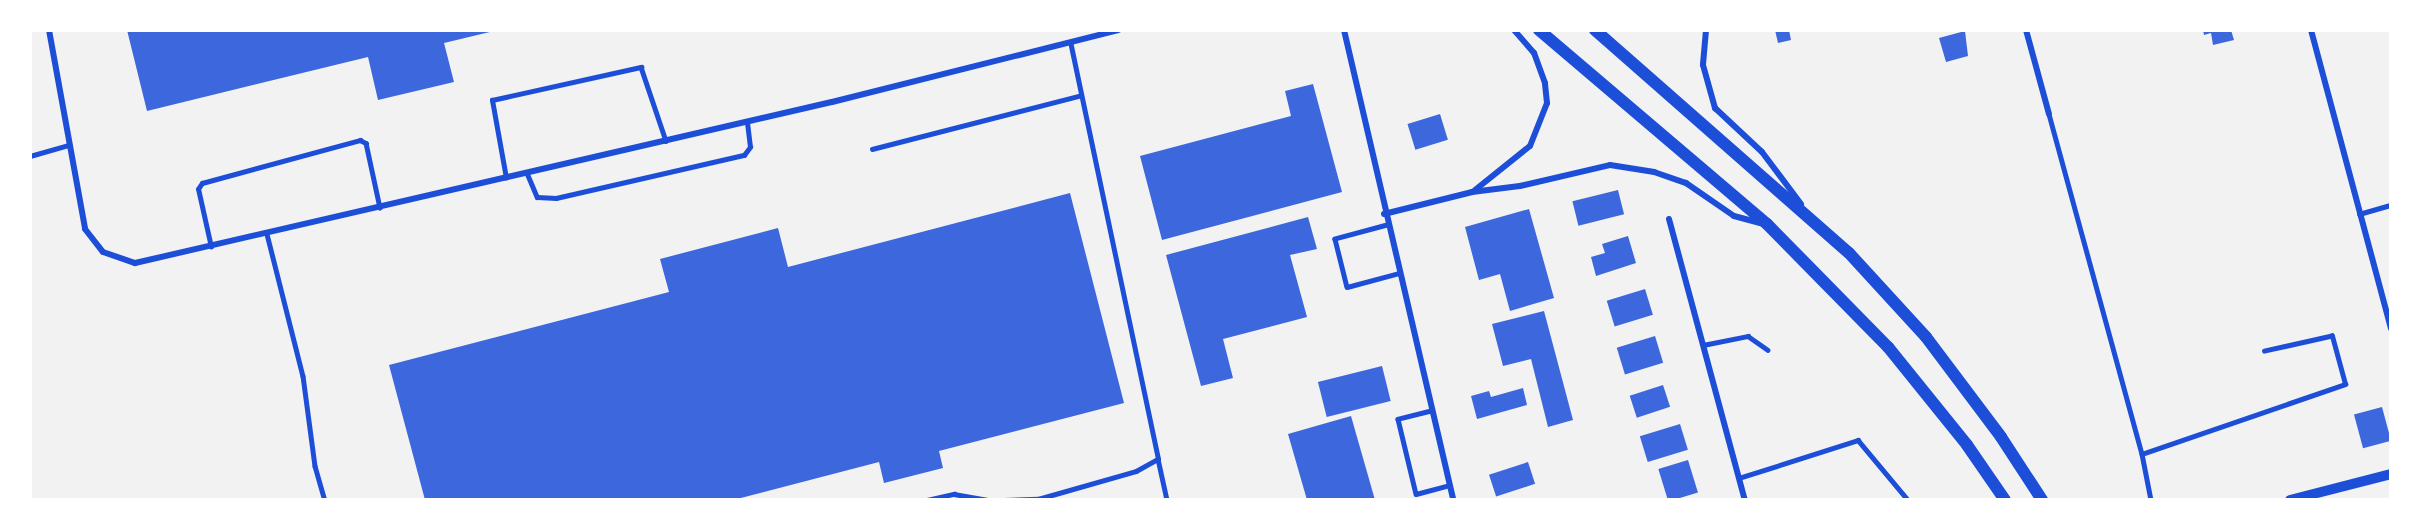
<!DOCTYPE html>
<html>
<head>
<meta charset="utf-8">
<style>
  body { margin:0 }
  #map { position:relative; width:2421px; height:530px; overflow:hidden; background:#f2f2f2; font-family:Inter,sans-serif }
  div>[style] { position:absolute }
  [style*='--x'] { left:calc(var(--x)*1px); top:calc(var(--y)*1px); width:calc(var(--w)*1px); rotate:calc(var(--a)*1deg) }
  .building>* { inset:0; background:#3d67dc; transform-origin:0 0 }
  .service>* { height:4.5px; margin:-2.25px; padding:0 2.25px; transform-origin:2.25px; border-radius:2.25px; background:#1d4ed8 }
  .minor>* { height:6px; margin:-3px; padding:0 3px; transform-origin:3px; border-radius:3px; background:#1d4ed8 }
  .tertiary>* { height:10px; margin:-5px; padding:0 5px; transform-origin:5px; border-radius:5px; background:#1d4ed8 }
  .secondary>* { height:12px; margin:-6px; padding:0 6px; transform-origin:6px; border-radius:6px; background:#1d4ed8 }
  span { translate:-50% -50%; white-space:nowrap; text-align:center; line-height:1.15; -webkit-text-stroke:4.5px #fff; paint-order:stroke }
  .frame { position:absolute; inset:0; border:32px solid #fff; pointer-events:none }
</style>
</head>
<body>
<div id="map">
  <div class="building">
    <i style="clip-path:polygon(127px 30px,494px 30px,494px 31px,444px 43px,454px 82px,378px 100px,368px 57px,147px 111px)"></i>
    <i style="clip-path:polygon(1775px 30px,1789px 30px,1791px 40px,1778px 43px)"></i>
    <i style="clip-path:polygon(2203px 30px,2231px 30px,2234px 40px,2213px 45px,2211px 33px,2204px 35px)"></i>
    <i style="clip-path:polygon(1965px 31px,1968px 56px,1946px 62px,1939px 38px)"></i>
    <i style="clip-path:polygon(1313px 84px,1342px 192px,1162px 240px,1140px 156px,1291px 116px,1285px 91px)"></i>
    <i style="left:1440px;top:114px;width:27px;height:34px;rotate:73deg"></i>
    <i style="left:1618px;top:190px;width:25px;height:47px;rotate:76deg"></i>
    <i style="clip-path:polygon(1070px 193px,1124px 403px,939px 451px,943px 468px,884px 483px,879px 462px,733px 500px,425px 500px,389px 365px,669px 292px,660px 259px,778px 228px,788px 267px)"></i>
    <i style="clip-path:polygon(1529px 209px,1554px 298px,1510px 311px,1500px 274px,1479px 280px,1465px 227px)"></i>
    <i style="clip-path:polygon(1308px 217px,1317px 249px,1290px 255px,1307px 317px,1223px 339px,1233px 378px,1201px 386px,1166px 255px)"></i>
    <i style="clip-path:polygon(1628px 236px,1636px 263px,1596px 276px,1591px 257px,1605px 253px,1602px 244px)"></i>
    <i style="left:1645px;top:289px;width:27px;height:40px;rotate:73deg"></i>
    <i style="clip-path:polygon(1544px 311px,1573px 420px,1548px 427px,1531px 359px,1503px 366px,1492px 324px)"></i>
    <i style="left:1655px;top:336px;width:28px;height:40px;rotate:73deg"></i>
    <i style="left:1382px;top:366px;width:36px;height:66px;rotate:76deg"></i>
    <i style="left:1663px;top:385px;width:23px;height:35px;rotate:72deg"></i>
    <i style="clip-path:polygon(1523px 388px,1527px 405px,1477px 419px,1471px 396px,1489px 391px,1491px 397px)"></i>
    <i style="left:2382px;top:407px;width:35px;height:29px;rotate:75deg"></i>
    <i style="clip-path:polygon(1351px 416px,1375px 500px,1307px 500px,1288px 434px)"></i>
    <i style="left:1680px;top:424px;width:27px;height:42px;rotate:73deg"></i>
    <i style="left:1688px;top:460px;width:34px;height:31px;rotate:73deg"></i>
    <i style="left:1528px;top:462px;width:23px;height:41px;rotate:72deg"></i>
  </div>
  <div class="service">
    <i style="--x:2049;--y:114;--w:352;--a:74.7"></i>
    <i style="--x:2142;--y:454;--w:47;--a:78.9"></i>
    <i style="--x:872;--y:149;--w:214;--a:-14.4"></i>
    <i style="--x:30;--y:156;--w:41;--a:-15.8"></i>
    <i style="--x:527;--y:173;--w:26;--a:67"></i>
    <i style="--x:537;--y:197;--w:19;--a:3"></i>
    <i style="--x:556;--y:198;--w:193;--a:-12.9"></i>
    <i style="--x:744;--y:155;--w:10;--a:-53"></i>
    <i style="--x:750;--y:147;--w:25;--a:-97"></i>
    <i style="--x:506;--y:178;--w:79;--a:-100.2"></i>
    <i style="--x:492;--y:100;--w:153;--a:-12.5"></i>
    <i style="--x:641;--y:67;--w:78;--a:71.3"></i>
    <i style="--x:2359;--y:214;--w:33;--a:-16"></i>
    <i style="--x:1387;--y:225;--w:54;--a:164.9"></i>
    <i style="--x:1335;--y:239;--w:49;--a:76"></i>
    <i style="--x:1347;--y:287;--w:54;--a:-15.1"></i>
    <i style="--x:267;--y:234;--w:146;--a:75.8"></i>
    <i style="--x:303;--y:376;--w:91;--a:82.4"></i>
    <i style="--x:315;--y:466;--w:35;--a:74"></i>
    <i style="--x:211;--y:247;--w:59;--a:-102.6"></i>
    <i style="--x:198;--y:189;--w:7;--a:-56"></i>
    <i style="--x:202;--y:183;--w:164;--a:-15.2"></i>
    <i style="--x:360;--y:140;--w:7;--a:27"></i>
    <i style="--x:366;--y:143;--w:66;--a:77.8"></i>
    <i style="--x:1703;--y:345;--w:46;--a:-11.3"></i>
    <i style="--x:1748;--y:336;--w:24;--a:35"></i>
    <i style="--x:1431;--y:411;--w:34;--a:166"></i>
    <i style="--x:1398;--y:419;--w:77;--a:76.5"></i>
    <i style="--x:1416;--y:494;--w:34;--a:-15"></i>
    <i style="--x:2142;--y:454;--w:215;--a:-19"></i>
    <i style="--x:2345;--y:384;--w:50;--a:-105.2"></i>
    <i style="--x:2332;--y:336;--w:69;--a:167.4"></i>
    <i style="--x:1158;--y:459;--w:42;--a:77.6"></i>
    <i style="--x:1739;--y:478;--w:125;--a:-17.7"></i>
    <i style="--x:1858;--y:440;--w:78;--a:50.2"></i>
    <i style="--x:927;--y:500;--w:28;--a:-13"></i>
    <i style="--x:954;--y:494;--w:34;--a:10"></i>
    <i style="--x:1004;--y:500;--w:34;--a:-2"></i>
    <i style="--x:1038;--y:499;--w:102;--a:-15.9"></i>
    <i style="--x:1136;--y:471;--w:25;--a:-29"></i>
    <i style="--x:1158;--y:459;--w:426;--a:-101.9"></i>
  </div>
  <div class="minor">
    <i style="--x:49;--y:30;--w:202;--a:79.7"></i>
    <i style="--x:85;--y:229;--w:29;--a:52"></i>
    <i style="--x:103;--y:252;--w:34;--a:19"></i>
    <i style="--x:135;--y:263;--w:715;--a:-13.01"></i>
    <i style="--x:832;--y:102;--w:295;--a:-14.1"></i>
    <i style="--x:1344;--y:30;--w:482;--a:76.9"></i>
    <i style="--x:1706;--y:30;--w:35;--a:95"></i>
    <i style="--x:1703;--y:65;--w:45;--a:74.4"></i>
    <i style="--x:1715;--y:108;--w:64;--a:43.1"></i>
    <i style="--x:1762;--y:152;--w:65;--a:53.1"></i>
    <i style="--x:2026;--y:30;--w:87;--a:74.7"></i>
    <i style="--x:2311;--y:30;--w:309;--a:75"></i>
    <i style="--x:1475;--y:190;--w:70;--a:-38.7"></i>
    <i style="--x:1530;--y:146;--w:46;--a:-68.4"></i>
    <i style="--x:1547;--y:103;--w:20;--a:-96"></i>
    <i style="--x:1545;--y:83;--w:32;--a:-110"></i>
    <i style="--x:1534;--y:53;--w:30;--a:-131"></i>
    <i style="--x:1384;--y:214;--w:91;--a:-14"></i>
    <i style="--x:1472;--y:192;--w:48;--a:-7.1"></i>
    <i style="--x:1520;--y:186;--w:92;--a:-13.1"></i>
    <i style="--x:1610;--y:165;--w:45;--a:9"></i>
    <i style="--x:1654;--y:172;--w:34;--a:19"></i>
    <i style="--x:1686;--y:183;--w:58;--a:34.5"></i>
    <i style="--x:1734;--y:216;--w:28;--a:15"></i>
    <i style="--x:1669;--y:219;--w:291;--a:74.9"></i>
  </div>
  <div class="tertiary">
    <i style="--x:2290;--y:500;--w:104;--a:-14.4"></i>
  </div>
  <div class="secondary">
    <i style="--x:1539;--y:30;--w:299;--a:40.4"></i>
    <i style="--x:1767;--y:224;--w:173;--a:45.5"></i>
    <i style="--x:1888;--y:347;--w:126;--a:51.1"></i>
    <i style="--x:1967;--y:445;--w:67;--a:55.4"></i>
    <i style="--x:1595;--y:30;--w:338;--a:41.3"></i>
    <i style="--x:1849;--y:253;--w:114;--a:47.5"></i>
    <i style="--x:1926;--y:337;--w:125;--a:53.1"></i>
    <i style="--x:2001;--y:437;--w:75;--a:56.9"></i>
  </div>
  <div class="frame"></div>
</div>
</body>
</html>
